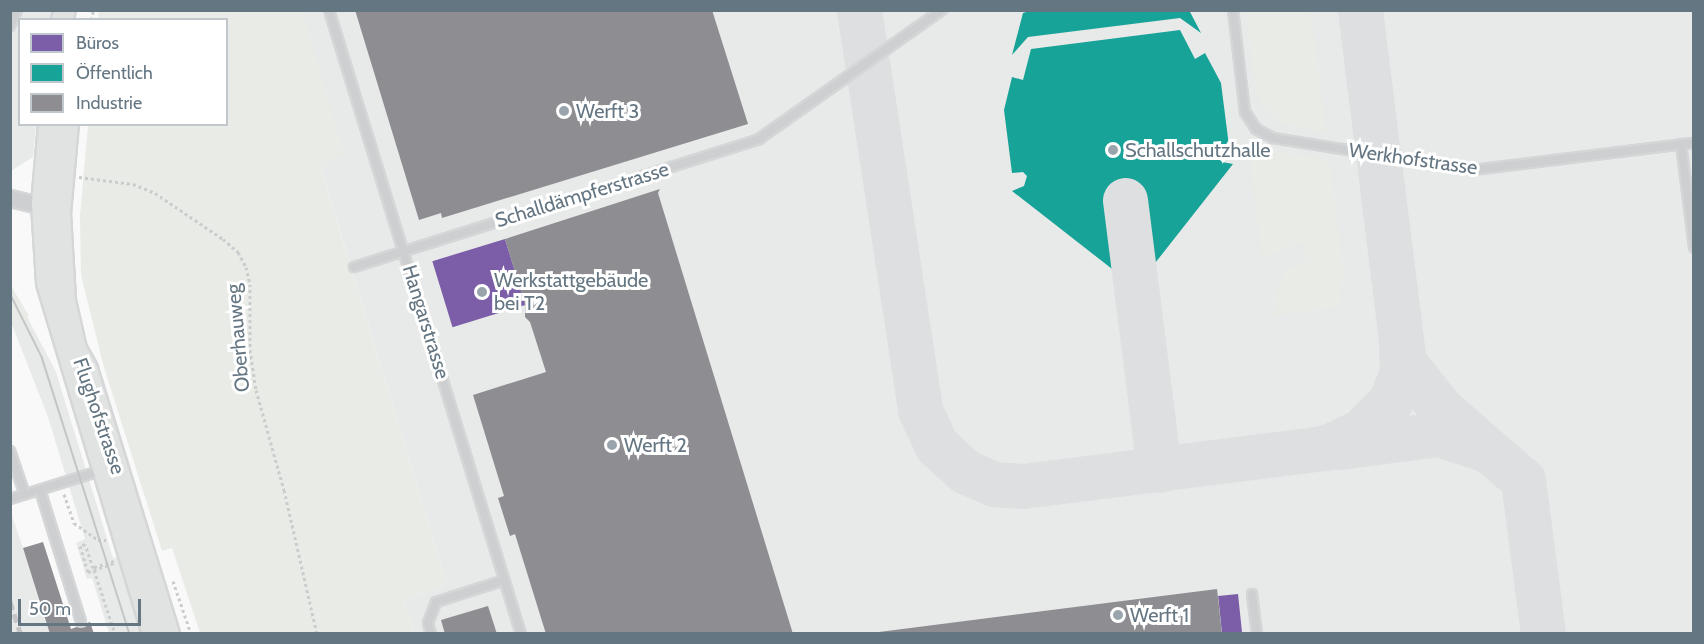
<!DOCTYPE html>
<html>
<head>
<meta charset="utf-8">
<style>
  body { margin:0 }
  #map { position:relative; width:1704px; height:644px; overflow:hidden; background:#f9f9f9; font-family:Cabin,sans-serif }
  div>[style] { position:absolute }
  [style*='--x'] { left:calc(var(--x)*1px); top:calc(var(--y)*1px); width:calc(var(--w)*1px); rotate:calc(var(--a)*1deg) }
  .built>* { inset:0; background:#e8e9e9 }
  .green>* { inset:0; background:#e8ebe6 }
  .offices>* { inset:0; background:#7b5ea7; transform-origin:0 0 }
  .public>* { inset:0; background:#17a398 }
  .industry>* { inset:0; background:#8d8d92 }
  .taxiway>* { height:45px; margin:-22.5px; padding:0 22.5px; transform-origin:22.5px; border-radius:22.5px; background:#dedfe0 }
  .path>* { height:3px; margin-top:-1.5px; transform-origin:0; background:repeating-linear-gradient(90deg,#cbcccd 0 3px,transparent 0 6px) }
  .roads { filter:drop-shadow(2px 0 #d5d6d7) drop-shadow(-2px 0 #d5d6d7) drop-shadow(0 2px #d5d6d7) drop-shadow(0 -2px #d5d6d7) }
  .service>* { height:8px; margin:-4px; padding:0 4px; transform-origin:4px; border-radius:4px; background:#cecfd0 }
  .minor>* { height:15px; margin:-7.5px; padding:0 7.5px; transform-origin:7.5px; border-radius:7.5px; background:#cecfd0 }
  .secondary>* { height:20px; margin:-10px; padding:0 10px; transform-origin:10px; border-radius:10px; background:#e1e2e2 }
  .tram>* { height:1.5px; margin:-0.75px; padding:0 0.75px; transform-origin:0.75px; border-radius:0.75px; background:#c3c5c6 }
  .rail>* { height:4.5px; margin-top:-2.25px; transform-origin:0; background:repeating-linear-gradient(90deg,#c3c5c6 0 9px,transparent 0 13.5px) }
  .dots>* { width:16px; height:16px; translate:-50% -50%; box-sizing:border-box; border:3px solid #fff; border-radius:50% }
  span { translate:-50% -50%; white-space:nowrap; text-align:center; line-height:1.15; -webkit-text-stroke:6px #fff; paint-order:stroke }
  .poi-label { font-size:20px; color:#657683 }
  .left { translate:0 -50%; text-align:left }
  .street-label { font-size:20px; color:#657683 }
  .frame { position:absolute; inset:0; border:12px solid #657683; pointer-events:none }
  .legend { position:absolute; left:18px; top:18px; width:210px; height:108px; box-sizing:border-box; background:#fff; border:2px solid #c1c8cd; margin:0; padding:8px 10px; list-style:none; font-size:18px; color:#657683 }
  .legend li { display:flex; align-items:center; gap:12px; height:30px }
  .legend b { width:30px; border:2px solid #c1c8cd }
  .scale { position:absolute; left:18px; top:599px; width:123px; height:27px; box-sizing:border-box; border:3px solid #657683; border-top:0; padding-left:8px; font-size:18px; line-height:21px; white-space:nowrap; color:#657683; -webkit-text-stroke:4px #fff; paint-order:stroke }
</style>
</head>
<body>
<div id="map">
  <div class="built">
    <i style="clip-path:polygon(10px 11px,55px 11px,52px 19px,20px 20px,20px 124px,36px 125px,33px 157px,11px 171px)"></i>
    <i style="clip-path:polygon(302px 11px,1693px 11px,1693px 633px,415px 633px,404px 599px,447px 585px,321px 168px,317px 64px)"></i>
    <i style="clip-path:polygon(10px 284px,56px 372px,113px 558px,119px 557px,143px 633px,109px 633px,92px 578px,87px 579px,76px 543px,85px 539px,48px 417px,11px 322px)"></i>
    <i style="clip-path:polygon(10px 510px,23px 548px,50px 633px,11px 633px)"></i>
  </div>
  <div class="green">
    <i style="clip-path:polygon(99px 11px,302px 11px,344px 153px,321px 169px,447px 585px,404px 599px,415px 633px,200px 633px,172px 548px,162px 551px,103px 364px,81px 275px,80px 216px,88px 125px,226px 124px,226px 20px,98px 19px)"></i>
    <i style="clip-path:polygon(1246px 11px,1311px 11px,1326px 133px,1282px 124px,1262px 105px,1255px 86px)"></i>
    <i style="clip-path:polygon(1262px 149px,1324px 159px,1330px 164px,1345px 282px,1340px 283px,1341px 307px,1269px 316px,1277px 310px,1277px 305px,1272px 305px,1286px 270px,1308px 260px,1302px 243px,1262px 258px,1250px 162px)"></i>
    <i style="clip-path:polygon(10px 284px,29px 316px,11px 323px,10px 322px)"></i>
  </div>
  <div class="offices">
    <i style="left:505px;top:239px;width:69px;height:76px;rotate:73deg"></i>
    <i style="left:1238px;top:594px;width:40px;height:20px;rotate:84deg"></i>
  </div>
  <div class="public">
    <i style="clip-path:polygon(1033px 10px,1189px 10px,1201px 33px,1180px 18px,1028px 37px,1012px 55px,1023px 13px)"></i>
    <i style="clip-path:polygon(1180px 30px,1195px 59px,1205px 53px,1221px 83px,1229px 146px,1218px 148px,1215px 155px,1222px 162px,1233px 164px,1152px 267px,1141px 267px,1133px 260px,1128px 268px,1116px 272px,1012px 191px,1024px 186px,1027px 176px,1023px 172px,1012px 173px,1004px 110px,1012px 77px,1023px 80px,1031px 49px)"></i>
  </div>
  <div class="industry">
    <i style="clip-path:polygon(355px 10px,712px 10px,748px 124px,442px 218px,441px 213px,419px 220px)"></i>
    <i style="clip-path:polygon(660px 189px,658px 193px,793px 634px,546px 634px,515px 534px,510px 536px,498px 498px,504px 496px,473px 395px,546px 372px,530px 322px,525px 317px,525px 305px,505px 239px)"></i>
    <i style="clip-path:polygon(43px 542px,71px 629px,90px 622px,94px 634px,50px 634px,23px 548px)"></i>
    <i style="clip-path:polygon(1217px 589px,1222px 634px,879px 634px,879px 632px)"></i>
    <i style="clip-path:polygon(488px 606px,497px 634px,445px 634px,441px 620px)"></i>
  </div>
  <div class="taxiway">
    <i style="--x:859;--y:10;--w:405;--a:81.3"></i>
    <i style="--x:920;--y:410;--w:40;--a:65"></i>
    <i style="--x:937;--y:446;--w:39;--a:42"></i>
    <i style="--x:966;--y:472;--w:30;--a:23"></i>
    <i style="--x:994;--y:484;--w:29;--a:4"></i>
    <i style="--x:1023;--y:486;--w:304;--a:-7.2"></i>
    <i style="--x:1325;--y:448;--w:40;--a:-25"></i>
    <i style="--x:1361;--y:431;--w:41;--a:-45"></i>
    <i style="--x:1390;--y:402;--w:32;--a:-68"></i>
    <i style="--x:1402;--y:372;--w:33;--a:-92"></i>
    <i style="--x:1360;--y:10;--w:355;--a:82.9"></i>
    <i style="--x:1404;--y:362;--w:60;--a:51.8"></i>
    <i style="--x:1441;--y:409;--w:108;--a:40.9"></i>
    <i style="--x:1523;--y:480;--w:155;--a:82.6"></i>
    <i style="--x:1125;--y:200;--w:272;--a:82.8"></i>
    <i style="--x:1339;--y:447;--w:100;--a:-7.5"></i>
    <i style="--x:1438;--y:434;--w:46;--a:17.7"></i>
  </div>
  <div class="path">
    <i style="--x:92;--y:20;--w:10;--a:-84"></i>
    <i style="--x:79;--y:177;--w:54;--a:7.4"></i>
    <i style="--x:133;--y:184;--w:24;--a:22"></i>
    <i style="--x:155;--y:193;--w:82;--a:34.1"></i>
    <i style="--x:223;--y:239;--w:20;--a:41"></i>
    <i style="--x:238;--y:252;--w:17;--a:62"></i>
    <i style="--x:246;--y:267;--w:17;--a:77"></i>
    <i style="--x:250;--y:284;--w:66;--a:90"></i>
    <i style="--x:250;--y:350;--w:40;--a:81.5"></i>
    <i style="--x:256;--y:390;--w:104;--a:74.4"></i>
    <i style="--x:284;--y:490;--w:148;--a:77.1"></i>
    <i style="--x:64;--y:494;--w:31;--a:71"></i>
    <i style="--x:74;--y:523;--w:29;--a:35"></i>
    <i style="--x:98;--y:540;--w:8;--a:0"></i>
    <i style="--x:114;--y:561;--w:22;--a:162"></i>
    <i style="--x:93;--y:568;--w:25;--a:-108"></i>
    <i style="--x:85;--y:544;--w:5;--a:158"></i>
    <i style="--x:80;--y:546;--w:27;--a:73"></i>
    <i style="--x:88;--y:572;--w:28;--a:-19"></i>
    <i style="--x:94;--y:570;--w:67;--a:71.8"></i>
    <i style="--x:173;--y:581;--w:56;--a:71.2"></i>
  </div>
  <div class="roads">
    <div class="service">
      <i style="--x:329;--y:10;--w:653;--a:72.9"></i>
      <i style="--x:1233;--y:10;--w:103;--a:83.3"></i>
      <i style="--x:1245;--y:112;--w:20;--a:57"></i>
      <i style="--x:1256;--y:129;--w:19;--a:28"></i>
      <i style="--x:1273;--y:138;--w:203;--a:9.1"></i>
      <i style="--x:1473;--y:170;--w:223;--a:-7"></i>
      <i style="--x:10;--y:26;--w:17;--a:-66"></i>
      <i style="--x:1681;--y:144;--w:104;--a:82.8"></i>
      <i style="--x:354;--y:267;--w:425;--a:-17.5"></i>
      <i style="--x:759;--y:139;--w:224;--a:-35.2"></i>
      <i style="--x:10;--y:451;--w:46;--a:71.2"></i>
      <i style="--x:40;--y:490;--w:138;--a:72.7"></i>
      <i style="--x:10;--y:499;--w:97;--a:-17.3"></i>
      <i style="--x:1252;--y:594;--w:40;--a:82.9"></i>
      <i style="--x:431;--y:634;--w:11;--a:-105"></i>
      <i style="--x:428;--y:623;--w:22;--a:-69"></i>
      <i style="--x:436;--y:602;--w:72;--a:-17.7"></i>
    </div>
    <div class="minor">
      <i style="--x:10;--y:198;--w:42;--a:13.7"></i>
    </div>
    <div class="secondary">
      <i style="--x:62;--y:20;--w:10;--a:-73"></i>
      <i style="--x:49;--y:124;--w:80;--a:95"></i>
      <i style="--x:42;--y:204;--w:79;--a:86.4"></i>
      <i style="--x:47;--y:283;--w:367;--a:73.2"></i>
      <i style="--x:68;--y:124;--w:89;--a:95.1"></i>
      <i style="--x:60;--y:213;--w:88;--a:86.7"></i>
      <i style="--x:65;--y:301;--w:49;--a:77.1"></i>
      <i style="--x:76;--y:349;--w:23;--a:61"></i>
      <i style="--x:87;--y:369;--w:277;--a:72.8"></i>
    </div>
  </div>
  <div class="tram">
    <i style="--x:10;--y:293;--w:72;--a:63.4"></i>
    <i style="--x:42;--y:357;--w:291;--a:72.4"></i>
  </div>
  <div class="rail">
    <i style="--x:10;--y:601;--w:35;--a:72"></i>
  </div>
  <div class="dots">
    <i style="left:564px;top:111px;background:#99a4ac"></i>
    <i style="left:1113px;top:150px;background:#99a4ac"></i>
    <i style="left:482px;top:292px;background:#99a4ac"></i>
    <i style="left:612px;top:445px;background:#99a4ac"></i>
    <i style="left:1118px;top:615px;background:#99a4ac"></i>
  </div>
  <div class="poi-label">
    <span class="left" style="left:576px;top:111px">Werft 3</span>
    <span class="left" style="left:1125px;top:150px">Schallschutzhalle</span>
    <span class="left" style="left:494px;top:292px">Werkstattgebäude<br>bei T2</span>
    <span class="left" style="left:624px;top:445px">Werft 2</span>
    <span class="left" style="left:1130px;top:615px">Werft 1</span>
  </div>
  <div class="street-label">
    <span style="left:1413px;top:159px;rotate:8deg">Werkhofstrasse</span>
    <span style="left:582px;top:195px;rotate:-17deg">Schalldämpferstrasse</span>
    <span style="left:426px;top:322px;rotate:73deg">Hangarstrasse</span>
    <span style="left:238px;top:338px;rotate:-95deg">Oberhauweg</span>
    <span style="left:99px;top:416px;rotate:71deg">Flughofstrasse</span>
  </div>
  <div class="frame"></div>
  <ul class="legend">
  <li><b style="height:16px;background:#7b5ea7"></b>Büros</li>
  <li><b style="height:16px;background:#17a398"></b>Öffentlich</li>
  <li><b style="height:16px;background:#8d8d92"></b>Industrie</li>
  </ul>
  <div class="scale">50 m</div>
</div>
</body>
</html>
